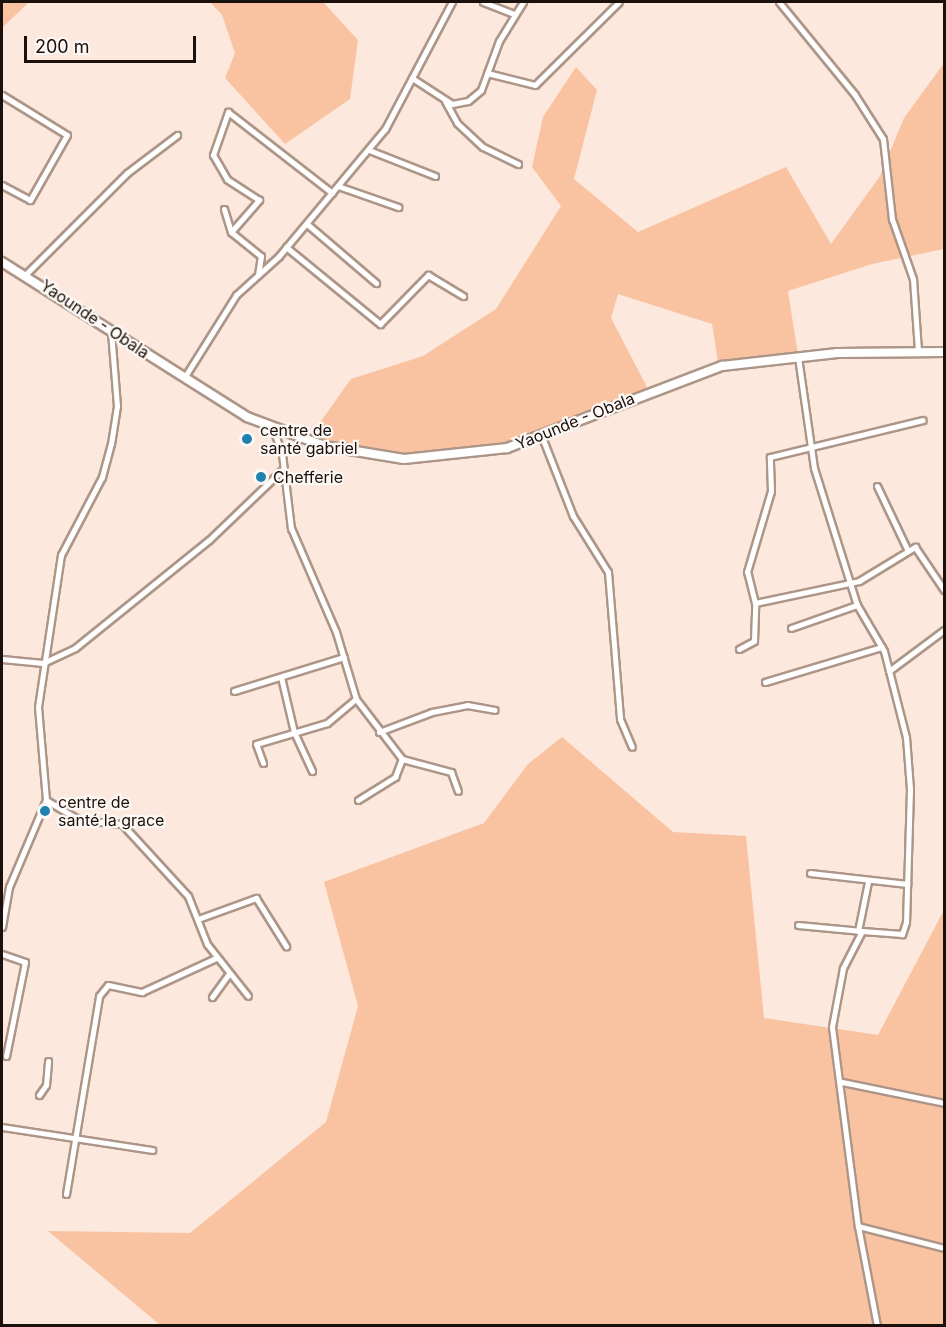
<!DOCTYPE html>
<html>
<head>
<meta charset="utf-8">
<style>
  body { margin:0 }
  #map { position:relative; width:946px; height:1327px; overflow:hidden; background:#fce8dc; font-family:Inter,sans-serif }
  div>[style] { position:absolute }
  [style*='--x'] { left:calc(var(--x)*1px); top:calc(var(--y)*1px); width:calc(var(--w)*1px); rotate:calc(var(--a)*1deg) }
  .green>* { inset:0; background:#f9c3a1 }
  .roads { filter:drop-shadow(2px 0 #ad9688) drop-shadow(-2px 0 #ad9688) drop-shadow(0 2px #ad9688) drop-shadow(0 -2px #ad9688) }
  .minor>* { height:5px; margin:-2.5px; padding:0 2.5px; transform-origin:2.5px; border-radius:2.5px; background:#fff }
  .trunk>* { height:8px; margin:-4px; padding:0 4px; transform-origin:4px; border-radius:4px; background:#fff }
  .dots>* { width:16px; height:16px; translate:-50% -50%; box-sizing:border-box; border:3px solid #fdf8f5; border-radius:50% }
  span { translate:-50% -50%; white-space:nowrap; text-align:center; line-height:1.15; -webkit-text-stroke:4.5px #fdf8f5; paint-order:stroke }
  .street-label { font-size:16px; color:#1a110c }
  .poi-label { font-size:16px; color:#1a110c }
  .left { translate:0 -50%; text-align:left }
  .frame { position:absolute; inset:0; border:3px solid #1a110c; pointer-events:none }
  .scale { position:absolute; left:24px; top:36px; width:172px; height:27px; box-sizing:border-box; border:3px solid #1a110c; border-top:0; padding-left:8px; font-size:18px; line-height:21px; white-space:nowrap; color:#1a110c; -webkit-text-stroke:4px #fdf8f5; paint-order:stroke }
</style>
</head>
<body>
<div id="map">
  <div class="green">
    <i style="clip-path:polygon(2px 2px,29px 2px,2px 28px)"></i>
    <i style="clip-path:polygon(210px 2px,323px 2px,358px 40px,350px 99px,285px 144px,225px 78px,235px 53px,222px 15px)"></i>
    <i style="clip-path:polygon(944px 63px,944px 249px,872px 264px,788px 291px,798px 355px,719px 368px,712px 324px,618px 294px,611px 318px,649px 391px,516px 445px,418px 456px,309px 438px,351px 379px,423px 356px,496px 309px,561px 206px,532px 167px,543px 117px,576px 67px,597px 90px,574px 179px,638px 232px,786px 167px,831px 244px,880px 176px,904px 118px)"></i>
    <i style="clip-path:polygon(562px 737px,673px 832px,746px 836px,764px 1018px,878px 1035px,944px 910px,944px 1325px,160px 1325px,48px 1231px,190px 1233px,326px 1122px,358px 1006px,324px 882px,484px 823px,528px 764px)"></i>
  </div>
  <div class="roads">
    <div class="minor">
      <i style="--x:483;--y:2;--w:33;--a:21"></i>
      <i style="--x:779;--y:2;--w:120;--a:50.7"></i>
      <i style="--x:855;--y:95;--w:52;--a:57.5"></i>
      <i style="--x:883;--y:139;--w:81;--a:83.6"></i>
      <i style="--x:892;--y:219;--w:64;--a:70.7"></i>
      <i style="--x:913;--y:279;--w:72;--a:86"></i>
      <i style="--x:487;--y:73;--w:49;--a:14"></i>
      <i style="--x:535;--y:85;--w:118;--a:-44.7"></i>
      <i style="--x:412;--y:78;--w:48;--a:33"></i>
      <i style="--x:452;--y:104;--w:16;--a:-11"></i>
      <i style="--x:468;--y:101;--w:17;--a:-40"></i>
      <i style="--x:481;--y:90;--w:52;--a:-69.8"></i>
      <i style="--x:499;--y:41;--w:46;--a:-58.4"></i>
      <i style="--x:2;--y:95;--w:76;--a:31.6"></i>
      <i style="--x:67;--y:135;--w:75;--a:119.6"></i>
      <i style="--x:30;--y:200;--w:32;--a:-152"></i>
      <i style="--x:445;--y:101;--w:25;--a:61"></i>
      <i style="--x:457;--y:123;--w:35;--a:43"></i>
      <i style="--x:483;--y:147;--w:39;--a:26"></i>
      <i style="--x:369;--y:150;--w:71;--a:21.5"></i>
      <i style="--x:338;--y:186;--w:64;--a:19.3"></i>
      <i style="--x:224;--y:209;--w:24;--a:73"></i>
      <i style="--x:231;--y:232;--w:38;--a:39"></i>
      <i style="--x:261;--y:256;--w:19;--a:99"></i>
      <i style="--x:307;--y:224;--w:91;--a:40.5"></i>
      <i style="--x:231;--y:232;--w:43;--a:-48.8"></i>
      <i style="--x:259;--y:200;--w:38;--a:-147"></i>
      <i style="--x:227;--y:179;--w:28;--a:-120"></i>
      <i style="--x:213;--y:155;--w:46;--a:-70.8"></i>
      <i style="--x:228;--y:112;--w:132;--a:37.9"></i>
      <i style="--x:286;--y:247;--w:122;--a:39.3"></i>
      <i style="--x:380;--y:324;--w:69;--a:-45.6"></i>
      <i style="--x:428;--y:275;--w:41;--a:31"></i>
      <i style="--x:26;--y:274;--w:143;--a:-45"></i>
      <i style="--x:127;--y:173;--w:63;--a:-37.2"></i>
      <i style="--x:798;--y:357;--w:112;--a:81.8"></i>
      <i style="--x:814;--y:468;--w:144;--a:72.6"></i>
      <i style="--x:857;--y:605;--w:53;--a:59.6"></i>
      <i style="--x:884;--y:651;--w:89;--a:75.7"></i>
      <i style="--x:906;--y:737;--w:52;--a:85.6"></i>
      <i style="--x:910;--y:789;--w:133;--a:91.7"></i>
      <i style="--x:906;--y:922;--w:13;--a:108"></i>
      <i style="--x:902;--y:934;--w:40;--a:-175.7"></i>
      <i style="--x:862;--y:931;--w:42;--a:117.2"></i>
      <i style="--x:843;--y:968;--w:60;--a:100.6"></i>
      <i style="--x:832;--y:1027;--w:201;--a:82.6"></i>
      <i style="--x:858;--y:1226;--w:102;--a:79.2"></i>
      <i style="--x:184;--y:378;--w:98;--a:-57.9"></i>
      <i style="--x:236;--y:295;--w:58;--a:-42.2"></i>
      <i style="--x:279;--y:256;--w:165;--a:-50.2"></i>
      <i style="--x:385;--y:129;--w:144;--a:-62.2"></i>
      <i style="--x:273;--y:429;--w:27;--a:70"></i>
      <i style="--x:282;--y:454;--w:75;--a:83.1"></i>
      <i style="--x:291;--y:528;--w:113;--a:66.6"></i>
      <i style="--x:336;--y:632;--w:70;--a:73.4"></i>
      <i style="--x:356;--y:699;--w:76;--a:52.5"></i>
      <i style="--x:402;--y:759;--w:51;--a:14.9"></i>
      <i style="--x:451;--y:772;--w:20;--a:70"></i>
      <i style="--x:542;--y:437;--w:85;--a:68.6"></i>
      <i style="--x:573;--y:516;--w:66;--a:58"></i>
      <i style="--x:608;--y:572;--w:147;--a:85.3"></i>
      <i style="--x:620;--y:719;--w:30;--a:67"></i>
      <i style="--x:877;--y:486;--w:72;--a:64.5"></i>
      <i style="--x:755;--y:603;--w:106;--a:-11.9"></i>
      <i style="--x:859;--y:581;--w:66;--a:-31.3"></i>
      <i style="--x:915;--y:547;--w:52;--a:56"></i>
      <i style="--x:791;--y:628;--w:70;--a:-19.2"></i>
      <i style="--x:739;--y:649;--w:17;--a:-28"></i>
      <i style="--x:754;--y:641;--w:38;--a:-88"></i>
      <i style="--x:755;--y:603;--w:32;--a:-104"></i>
      <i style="--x:747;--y:572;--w:84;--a:-73.5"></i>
      <i style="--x:771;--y:491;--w:34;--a:-92"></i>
      <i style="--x:770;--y:457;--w:157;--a:-13.6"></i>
      <i style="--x:2;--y:659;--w:41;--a:5.6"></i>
      <i style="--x:43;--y:663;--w:35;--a:-25"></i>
      <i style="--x:75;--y:648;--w:172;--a:-38.9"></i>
      <i style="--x:209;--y:540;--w:101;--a:-43.8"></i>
      <i style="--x:889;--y:671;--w:69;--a:-36.7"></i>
      <i style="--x:281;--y:677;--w:57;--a:76.7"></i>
      <i style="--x:294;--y:732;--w:43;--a:65.2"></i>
      <i style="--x:765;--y:682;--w:122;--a:-16.7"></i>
      <i style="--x:234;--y:691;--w:115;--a:-17.2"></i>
      <i style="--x:379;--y:732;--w:57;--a:-20.7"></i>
      <i style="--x:432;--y:712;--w:36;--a:-11"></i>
      <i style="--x:467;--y:705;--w:28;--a:10"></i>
      <i style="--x:263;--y:763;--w:20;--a:-110"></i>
      <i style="--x:256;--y:744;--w:74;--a:-16.5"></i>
      <i style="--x:327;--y:723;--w:38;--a:-40"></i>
      <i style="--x:46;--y:800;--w:39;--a:31"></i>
      <i style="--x:79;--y:820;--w:43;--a:5.3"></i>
      <i style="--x:122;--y:824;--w:98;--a:47.5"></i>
      <i style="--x:188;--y:896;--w:52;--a:68.4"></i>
      <i style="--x:207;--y:944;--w:66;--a:51.7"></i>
      <i style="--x:358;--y:800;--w:44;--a:-31.9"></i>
      <i style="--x:395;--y:777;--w:19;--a:-69"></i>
      <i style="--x:810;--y:873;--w:98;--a:6.5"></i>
      <i style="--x:198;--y:919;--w:62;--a:-19.9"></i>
      <i style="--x:256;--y:898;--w:57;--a:58"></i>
      <i style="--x:798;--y:925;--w:64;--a:5.4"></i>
      <i style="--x:2;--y:927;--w:41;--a:-80.1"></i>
      <i style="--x:9;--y:887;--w:95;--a:-67"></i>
      <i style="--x:46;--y:800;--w:93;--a:-94.9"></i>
      <i style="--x:38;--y:707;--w:154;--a:-81.4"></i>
      <i style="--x:61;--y:555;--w:88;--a:-62.3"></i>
      <i style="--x:102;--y:477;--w:34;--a:-75"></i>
      <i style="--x:111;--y:444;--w:38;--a:-81"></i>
      <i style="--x:117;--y:406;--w:75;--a:-94.6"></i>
      <i style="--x:858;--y:931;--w:50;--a:-78.5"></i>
      <i style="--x:2;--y:954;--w:24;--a:19"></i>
      <i style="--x:25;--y:962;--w:96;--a:101.4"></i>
      <i style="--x:212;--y:997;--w:29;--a:-54"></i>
      <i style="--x:842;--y:1082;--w:104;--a:11.6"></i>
      <i style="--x:39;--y:1095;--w:12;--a:-55"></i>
      <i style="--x:46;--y:1085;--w:24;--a:-85"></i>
      <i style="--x:2;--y:1127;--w:152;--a:8.7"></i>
      <i style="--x:66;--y:1194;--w:201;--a:-80.5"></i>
      <i style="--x:99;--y:996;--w:14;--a:-51"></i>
      <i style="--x:108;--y:985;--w:35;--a:12"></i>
      <i style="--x:142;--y:992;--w:81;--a:-24.7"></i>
      <i style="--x:858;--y:1226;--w:89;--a:14.3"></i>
    </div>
    <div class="trunk">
      <i style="--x:2;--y:262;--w:290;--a:32.3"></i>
      <i style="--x:247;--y:417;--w:83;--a:20.4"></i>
      <i style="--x:325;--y:446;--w:80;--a:9.3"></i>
      <i style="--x:404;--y:459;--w:104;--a:-6.1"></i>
      <i style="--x:507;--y:448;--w:230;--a:-20.9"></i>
      <i style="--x:722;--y:366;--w:116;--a:-6.4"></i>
      <i style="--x:837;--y:353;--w:107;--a:-0.5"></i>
    </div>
  </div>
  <div class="dots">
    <i style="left:247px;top:439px;background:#1f81ad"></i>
    <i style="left:261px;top:477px;background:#1f81ad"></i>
    <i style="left:45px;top:811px;background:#1f81ad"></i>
  </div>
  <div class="street-label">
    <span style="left:95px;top:319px;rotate:34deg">Yaounde - Obala</span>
    <span style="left:575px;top:421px;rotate:-22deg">Yaounde - Obala</span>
  </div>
  <div class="poi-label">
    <span class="left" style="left:260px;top:439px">centre de<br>santé gabriel</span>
    <span class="left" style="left:273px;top:477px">Chefferie</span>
    <span class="left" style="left:58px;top:811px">centre de<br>santé la grace</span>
  </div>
  <div class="frame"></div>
  <div class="scale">200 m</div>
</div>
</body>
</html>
